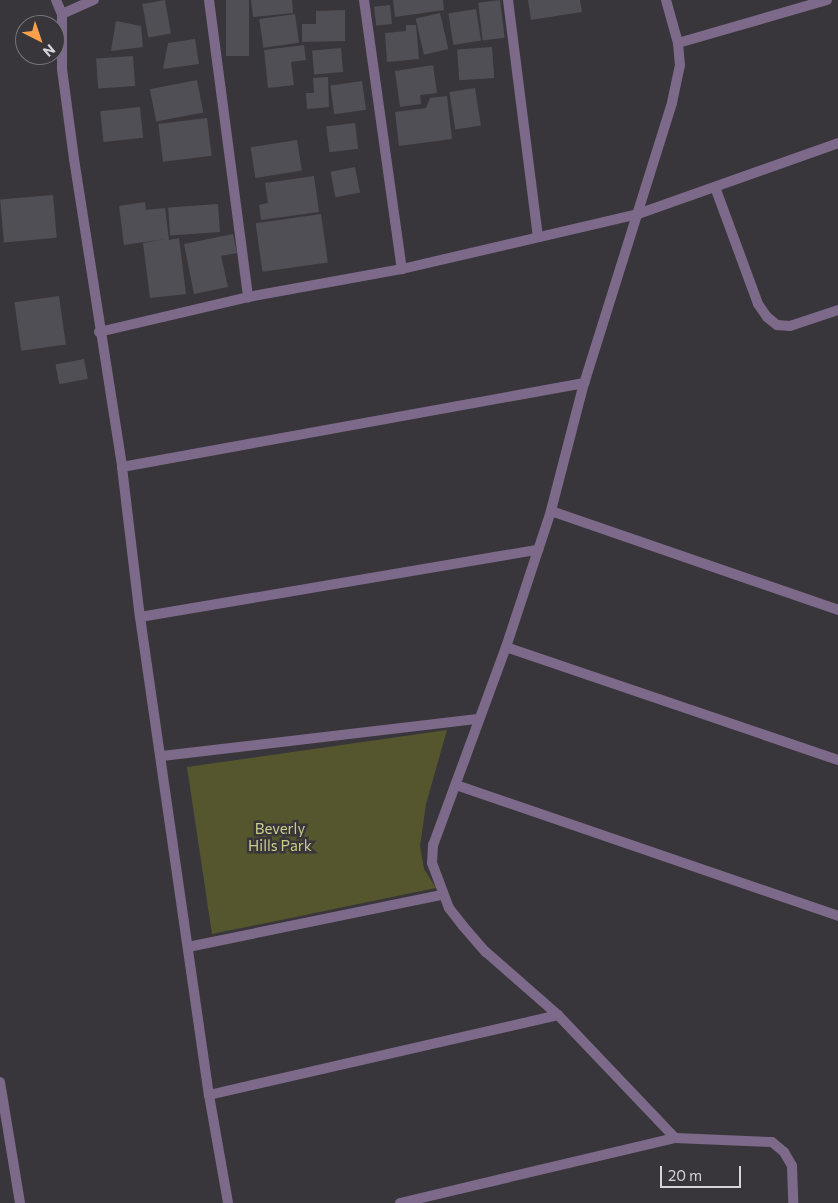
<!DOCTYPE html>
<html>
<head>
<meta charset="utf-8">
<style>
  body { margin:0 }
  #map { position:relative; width:838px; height:1203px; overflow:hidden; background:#39363b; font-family:Commissioner,sans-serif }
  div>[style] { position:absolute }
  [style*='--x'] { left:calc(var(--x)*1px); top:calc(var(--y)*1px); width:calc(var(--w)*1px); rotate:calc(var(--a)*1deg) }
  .green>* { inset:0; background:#55562e }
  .building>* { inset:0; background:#504f55; transform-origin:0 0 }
  .street>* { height:10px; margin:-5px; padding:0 5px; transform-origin:5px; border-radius:5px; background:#7d6a8a }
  span { translate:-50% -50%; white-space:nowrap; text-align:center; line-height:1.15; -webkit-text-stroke:5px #39363b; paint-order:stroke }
  .park-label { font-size:15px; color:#cacd88 }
  .north { position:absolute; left:15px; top:15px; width:50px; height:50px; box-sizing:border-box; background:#39363b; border:1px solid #787579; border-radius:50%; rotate:139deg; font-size:14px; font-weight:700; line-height:20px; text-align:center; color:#d6d4d7 }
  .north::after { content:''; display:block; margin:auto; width:18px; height:22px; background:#f8a14a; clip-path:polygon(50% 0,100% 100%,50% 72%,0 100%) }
  .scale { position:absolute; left:660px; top:1166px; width:81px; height:22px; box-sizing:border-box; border:2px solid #d6d4d7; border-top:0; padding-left:6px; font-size:15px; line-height:18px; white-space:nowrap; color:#d6d4d7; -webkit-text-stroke:4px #39363b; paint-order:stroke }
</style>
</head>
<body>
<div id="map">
  <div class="green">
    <i style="clip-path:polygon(447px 730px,426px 804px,420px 846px,424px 869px,436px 888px,212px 934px,187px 767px)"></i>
  </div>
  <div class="building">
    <i style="left:165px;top:0;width:34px;height:23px;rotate:80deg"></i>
    <i style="left:226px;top:0;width:23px;height:56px"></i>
    <i style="clip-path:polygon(251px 0,292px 0,293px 13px,253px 17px)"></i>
    <i style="clip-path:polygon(393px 0,443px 0,444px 10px,395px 17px)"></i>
    <i style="left:500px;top:0;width:38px;height:22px;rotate:83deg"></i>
    <i style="clip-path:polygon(528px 0,580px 0,582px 12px,531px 20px)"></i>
    <i style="left:390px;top:5px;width:19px;height:16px;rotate:84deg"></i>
    <i style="left:476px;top:9px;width:32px;height:28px;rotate:81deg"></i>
    <i style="clip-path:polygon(345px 10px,345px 41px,302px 42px,302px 24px,316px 24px,316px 11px)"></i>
    <i style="left:440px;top:13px;width:37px;height:25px;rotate:77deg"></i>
    <i style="left:295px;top:14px;width:29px;height:36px;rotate:82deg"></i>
    <i style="clip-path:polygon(116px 21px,141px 26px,143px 47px,111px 51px)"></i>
    <i style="clip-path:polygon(406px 25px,416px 25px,419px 59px,387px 62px,385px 33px,406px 31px)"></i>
    <i style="clip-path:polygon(195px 39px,199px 64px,163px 69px,168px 43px)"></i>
    <i style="clip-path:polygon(304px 45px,306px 60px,291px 62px,294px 85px,268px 88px,264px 50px)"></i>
    <i style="left:492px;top:47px;width:31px;height:35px;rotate:86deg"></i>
    <i style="left:341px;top:48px;width:24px;height:29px;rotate:85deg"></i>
    <i style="left:133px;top:56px;width:30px;height:37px;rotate:86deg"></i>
    <i style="clip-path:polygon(433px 65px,437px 93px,420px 95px,421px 104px,400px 107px,395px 71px)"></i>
    <i style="clip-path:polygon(328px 77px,329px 107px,307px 109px,306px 93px,314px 93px,313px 78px)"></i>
    <i style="left:197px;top:80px;width:33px;height:48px;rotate:79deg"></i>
    <i style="left:362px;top:81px;width:29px;height:32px;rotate:82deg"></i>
    <i style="left:475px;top:88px;width:38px;height:26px;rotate:81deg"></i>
    <i style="clip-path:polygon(447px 96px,452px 139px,399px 146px,395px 112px,426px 108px,430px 98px)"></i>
    <i style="left:140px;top:107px;width:31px;height:40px;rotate:84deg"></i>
    <i style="left:207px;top:118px;width:38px;height:49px;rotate:83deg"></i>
    <i style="left:355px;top:123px;width:26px;height:29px;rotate:83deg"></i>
    <i style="left:297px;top:140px;width:31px;height:47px;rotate:81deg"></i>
    <i style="left:355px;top:167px;width:26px;height:25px;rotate:79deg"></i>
    <i style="clip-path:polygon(314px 176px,319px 212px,261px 220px,259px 205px,268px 203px,265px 183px)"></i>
    <i style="left:53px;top:195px;width:43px;height:53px;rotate:85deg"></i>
    <i style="clip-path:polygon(145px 202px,146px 210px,165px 208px,169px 240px,179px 238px,186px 294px,150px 298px,143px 243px,166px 239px,124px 245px,119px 206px)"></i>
    <i style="left:218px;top:204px;width:28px;height:50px;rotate:86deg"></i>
    <i style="left:321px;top:214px;width:49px;height:66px;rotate:82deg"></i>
    <i style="clip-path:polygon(233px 234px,237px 253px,221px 256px,228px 287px,194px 294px,184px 244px)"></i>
    <i style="left:59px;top:296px;width:49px;height:45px;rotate:82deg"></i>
    <i style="left:84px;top:359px;width:20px;height:29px;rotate:79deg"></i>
  </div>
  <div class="street">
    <i style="--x:56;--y:0;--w:15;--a:67"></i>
    <i style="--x:62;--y:14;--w:55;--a:90"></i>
    <i style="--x:62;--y:69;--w:91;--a:82.4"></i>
    <i style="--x:74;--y:159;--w:312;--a:81.1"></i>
    <i style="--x:122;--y:467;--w:151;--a:83.2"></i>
    <i style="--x:140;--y:617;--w:483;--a:81.8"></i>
    <i style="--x:209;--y:1095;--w:110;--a:80"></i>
    <i style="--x:209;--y:0;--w:300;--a:82.5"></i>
    <i style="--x:364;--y:0;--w:272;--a:82"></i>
    <i style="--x:508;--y:0;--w:239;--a:82.8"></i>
    <i style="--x:666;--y:0;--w:45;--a:74.4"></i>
    <i style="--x:678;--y:43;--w:22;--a:85"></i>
    <i style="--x:680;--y:65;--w:39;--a:102"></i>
    <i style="--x:672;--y:103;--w:294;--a:107.4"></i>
    <i style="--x:584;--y:383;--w:132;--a:104.5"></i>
    <i style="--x:551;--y:511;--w:143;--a:108.3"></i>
    <i style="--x:506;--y:647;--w:211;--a:110.2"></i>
    <i style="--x:433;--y:845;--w:18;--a:93"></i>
    <i style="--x:432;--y:863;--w:48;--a:69.3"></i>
    <i style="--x:449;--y:908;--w:23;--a:52"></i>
    <i style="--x:463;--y:926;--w:35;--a:49"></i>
    <i style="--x:486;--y:952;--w:96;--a:41.2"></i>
    <i style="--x:558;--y:1015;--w:170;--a:46.4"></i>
    <i style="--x:62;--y:14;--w:35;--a:-24"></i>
    <i style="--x:678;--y:43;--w:155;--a:-16.1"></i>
    <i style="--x:715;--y:187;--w:125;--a:69.8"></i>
    <i style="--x:758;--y:304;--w:16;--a:55"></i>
    <i style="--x:767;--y:317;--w:13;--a:39"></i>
    <i style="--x:777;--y:325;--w:13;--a:4"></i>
    <i style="--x:790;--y:326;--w:51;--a:-18.4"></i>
    <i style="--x:99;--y:332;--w:153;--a:-13.2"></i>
    <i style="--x:248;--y:297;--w:157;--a:-10.3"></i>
    <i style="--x:402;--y:269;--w:242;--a:-13.1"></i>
    <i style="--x:638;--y:214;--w:212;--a:-19.5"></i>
    <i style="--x:122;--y:467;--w:470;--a:-10.3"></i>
    <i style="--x:551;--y:511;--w:304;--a:19"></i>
    <i style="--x:140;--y:617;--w:404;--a:-9.6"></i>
    <i style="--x:506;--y:647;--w:351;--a:18.8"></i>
    <i style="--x:162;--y:756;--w:318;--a:-6.7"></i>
    <i style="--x:456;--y:785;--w:404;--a:18.9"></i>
    <i style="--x:188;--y:947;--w:259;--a:-11.6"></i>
    <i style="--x:0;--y:1082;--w:123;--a:80.6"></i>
    <i style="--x:209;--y:1095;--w:358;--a:-12.9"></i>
    <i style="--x:400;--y:1203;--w:283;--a:-13.3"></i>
    <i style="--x:675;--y:1138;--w:97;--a:2.4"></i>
    <i style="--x:772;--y:1142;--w:16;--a:40"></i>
    <i style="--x:784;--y:1152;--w:16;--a:60"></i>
    <i style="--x:792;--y:1166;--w:37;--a:88"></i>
  </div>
  <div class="park-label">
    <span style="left:280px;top:837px">Beverly<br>Hills Park</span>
  </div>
  <div class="north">N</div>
  <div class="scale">20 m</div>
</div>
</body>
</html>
